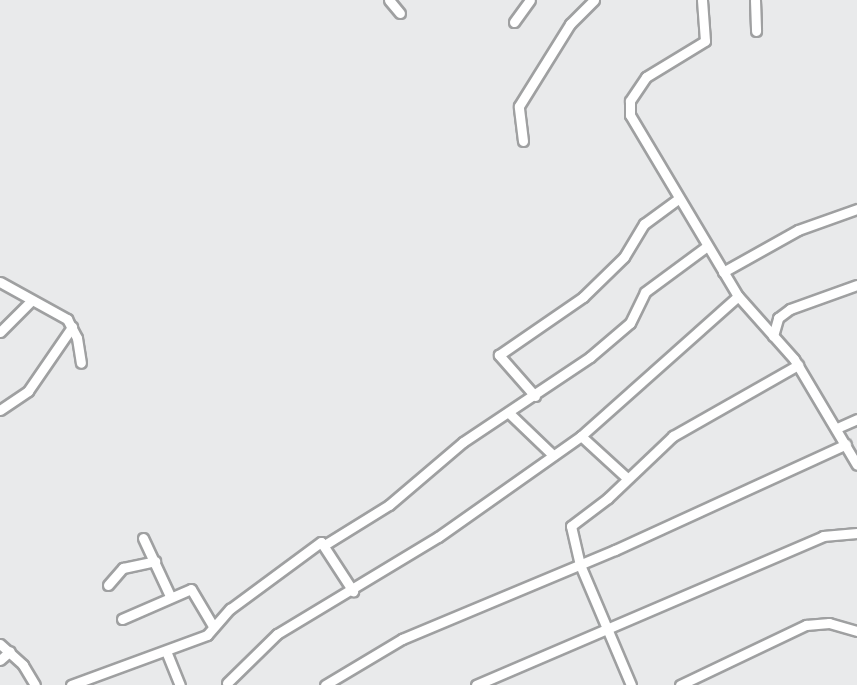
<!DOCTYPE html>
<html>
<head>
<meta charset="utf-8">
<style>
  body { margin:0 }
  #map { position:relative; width:857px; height:685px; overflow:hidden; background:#e9eaeb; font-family:Barlow,sans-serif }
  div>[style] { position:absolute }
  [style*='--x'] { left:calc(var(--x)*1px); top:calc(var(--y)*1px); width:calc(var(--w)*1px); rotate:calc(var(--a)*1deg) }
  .roads { filter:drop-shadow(2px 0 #9fa0a1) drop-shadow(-2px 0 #9fa0a1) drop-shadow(0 2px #9fa0a1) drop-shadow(0 -2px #9fa0a1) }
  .minor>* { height:9px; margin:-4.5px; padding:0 4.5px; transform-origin:4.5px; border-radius:4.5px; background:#fff }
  span { translate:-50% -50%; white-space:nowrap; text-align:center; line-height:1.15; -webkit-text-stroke:7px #f6f7f9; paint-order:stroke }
</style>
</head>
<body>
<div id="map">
  <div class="roads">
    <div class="minor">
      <i style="--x:389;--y:0;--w:17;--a:50"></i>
      <i style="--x:702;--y:0;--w:41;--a:85.8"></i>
      <i style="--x:705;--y:41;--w:69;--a:148.6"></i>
      <i style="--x:646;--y:77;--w:29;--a:124"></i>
      <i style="--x:630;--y:101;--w:14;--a:90"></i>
      <i style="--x:630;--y:115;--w:211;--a:59.2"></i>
      <i style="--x:738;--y:296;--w:84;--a:48.4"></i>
      <i style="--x:794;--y:359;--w:123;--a:59.3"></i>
      <i style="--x:755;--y:0;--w:31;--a:88"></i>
      <i style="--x:514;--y:22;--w:27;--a:-54"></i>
      <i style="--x:523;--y:141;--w:35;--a:-97"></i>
      <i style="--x:519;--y:106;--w:97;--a:-58.1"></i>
      <i style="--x:570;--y:24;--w:34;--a:-45"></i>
      <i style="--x:723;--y:272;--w:86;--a:-29.2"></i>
      <i style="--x:798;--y:230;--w:63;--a:-19.6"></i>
      <i style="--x:0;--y:282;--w:77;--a:28.9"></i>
      <i style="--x:67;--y:319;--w:21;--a:62"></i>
      <i style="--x:77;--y:338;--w:25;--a:81"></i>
      <i style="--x:0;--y:332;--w:44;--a:-45"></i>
      <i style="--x:773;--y:336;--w:19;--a:-74"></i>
      <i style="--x:778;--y:318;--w:15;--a:-37"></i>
      <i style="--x:790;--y:309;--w:71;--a:-19.7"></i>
      <i style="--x:535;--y:396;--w:55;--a:-131.3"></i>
      <i style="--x:499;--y:355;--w:102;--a:-34.6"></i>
      <i style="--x:583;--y:297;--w:57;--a:-44.3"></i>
      <i style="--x:624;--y:257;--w:39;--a:-59"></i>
      <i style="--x:644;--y:224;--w:42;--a:-36.3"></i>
      <i style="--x:0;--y:410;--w:34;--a:-34"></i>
      <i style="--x:28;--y:391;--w:78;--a:-55.5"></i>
      <i style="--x:509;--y:413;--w:61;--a:43.7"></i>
      <i style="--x:837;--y:428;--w:22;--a:-24"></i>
      <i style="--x:581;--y:436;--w:62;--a:42.4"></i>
      <i style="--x:143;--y:538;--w:64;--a:65"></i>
      <i style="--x:326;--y:544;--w:74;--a:-31.8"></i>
      <i style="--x:389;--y:505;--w:97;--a:-40.4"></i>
      <i style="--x:463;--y:442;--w:153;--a:-33.8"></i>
      <i style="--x:590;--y:357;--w:52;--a:-40.4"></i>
      <i style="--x:630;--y:323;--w:34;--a:-64"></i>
      <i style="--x:645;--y:292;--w:76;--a:-36.4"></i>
      <i style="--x:108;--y:585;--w:23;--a:-49"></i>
      <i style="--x:123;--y:568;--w:33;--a:-12"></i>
      <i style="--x:122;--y:619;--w:75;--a:-23.5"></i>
      <i style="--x:191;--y:589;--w:43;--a:59.3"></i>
      <i style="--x:0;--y:644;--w:31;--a:42"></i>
      <i style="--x:23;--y:665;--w:23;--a:59"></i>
      <i style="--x:166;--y:651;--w:37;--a:68"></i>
      <i style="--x:0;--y:660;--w:13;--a:-42"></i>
      <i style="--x:227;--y:683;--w:70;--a:-44.4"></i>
      <i style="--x:277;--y:634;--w:188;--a:-31.1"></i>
      <i style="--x:438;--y:537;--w:175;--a:-35.2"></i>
      <i style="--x:581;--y:436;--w:210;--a:-41.7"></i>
      <i style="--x:71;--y:685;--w:145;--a:-20.2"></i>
      <i style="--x:207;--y:635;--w:35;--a:-49"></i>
      <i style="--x:230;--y:609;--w:113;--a:-36.4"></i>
      <i style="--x:321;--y:542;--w:59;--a:56.9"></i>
      <i style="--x:325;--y:685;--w:90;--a:-30.9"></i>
      <i style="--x:402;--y:639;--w:231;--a:-22.7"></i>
      <i style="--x:615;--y:550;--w:254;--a:-24.6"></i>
      <i style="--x:476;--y:685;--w:378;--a:-23.2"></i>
      <i style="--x:823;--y:536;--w:34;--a:-5"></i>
      <i style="--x:631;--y:685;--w:130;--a:-113"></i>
      <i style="--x:580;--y:565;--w:40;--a:-103"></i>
      <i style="--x:571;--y:526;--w:46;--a:-37.1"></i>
      <i style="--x:608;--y:498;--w:90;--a:-43.6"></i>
      <i style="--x:673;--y:436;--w:144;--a:-29.6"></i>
      <i style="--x:680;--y:685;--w:140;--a:-25.5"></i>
      <i style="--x:806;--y:625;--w:23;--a:-5"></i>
      <i style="--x:829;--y:623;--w:29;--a:16"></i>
    </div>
  </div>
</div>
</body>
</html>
